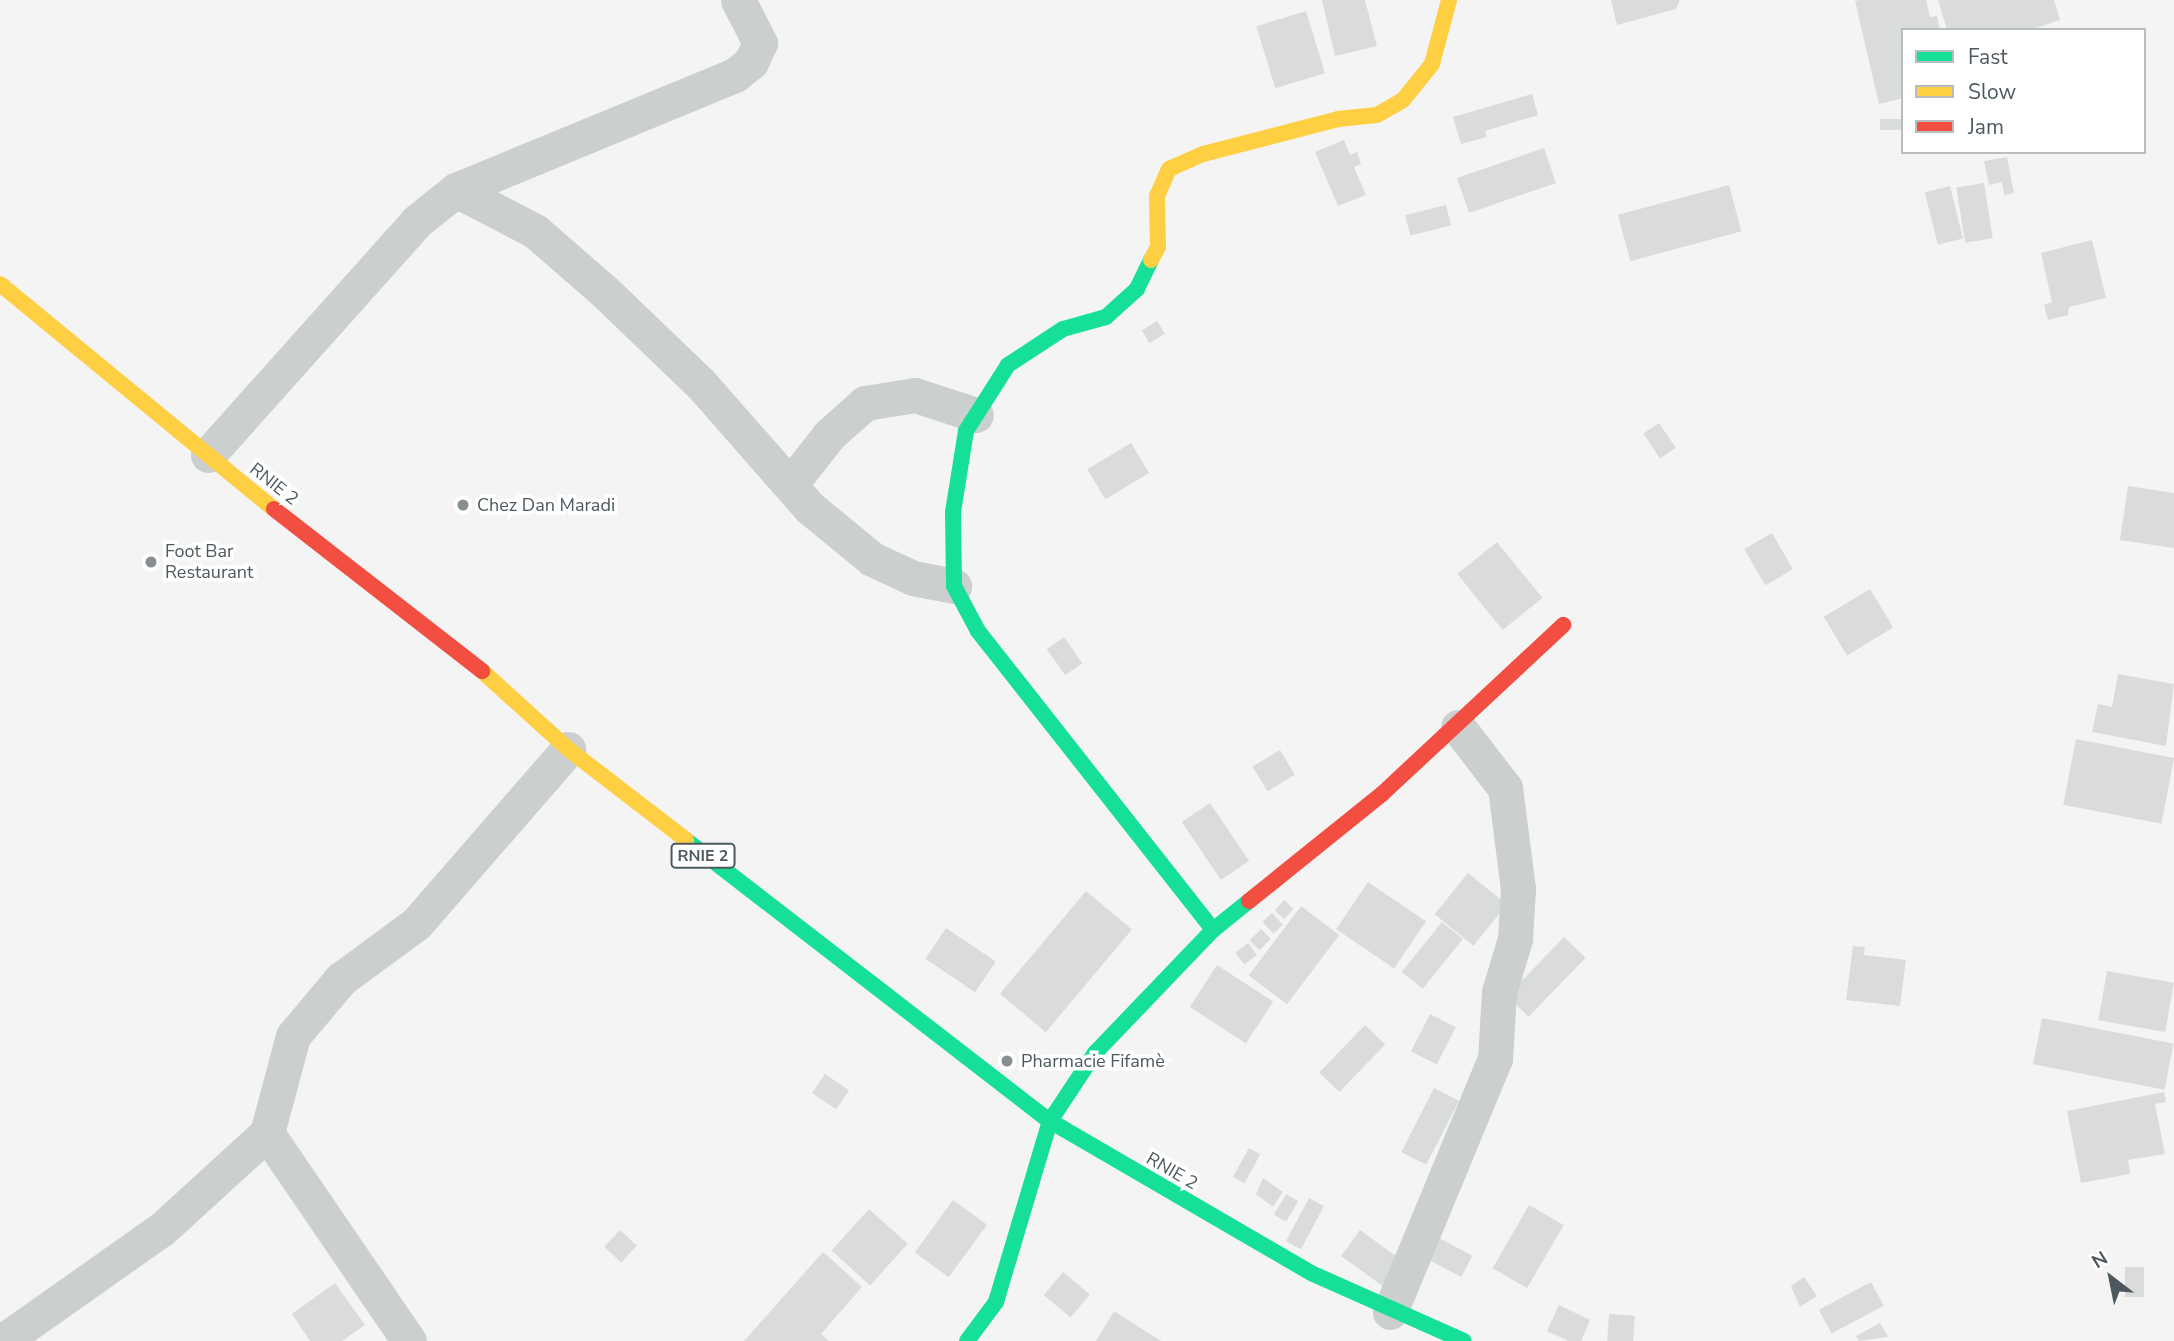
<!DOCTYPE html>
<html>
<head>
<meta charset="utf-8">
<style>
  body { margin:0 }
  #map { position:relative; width:2174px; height:1341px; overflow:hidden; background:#f4f4f4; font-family:"Nunito Sans",sans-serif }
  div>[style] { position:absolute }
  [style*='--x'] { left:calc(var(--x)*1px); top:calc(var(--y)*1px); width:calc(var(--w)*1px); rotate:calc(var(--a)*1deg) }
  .building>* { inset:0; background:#dadcdc; transform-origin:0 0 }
  .street>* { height:35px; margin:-17.5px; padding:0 17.5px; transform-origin:17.5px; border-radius:17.5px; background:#cccfcf }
  .fast>* { height:16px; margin:-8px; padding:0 8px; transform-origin:8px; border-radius:8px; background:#16e098 }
  .slow>* { height:16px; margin:-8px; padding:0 8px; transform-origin:8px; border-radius:8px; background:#ffcf43 }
  .jam>* { height:16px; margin:-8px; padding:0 8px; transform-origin:8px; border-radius:8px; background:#f24e42 }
  .dots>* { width:19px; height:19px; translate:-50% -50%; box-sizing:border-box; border:4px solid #fff; border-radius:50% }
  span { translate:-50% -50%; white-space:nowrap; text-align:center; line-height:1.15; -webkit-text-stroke:7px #fff; paint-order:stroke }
  .shield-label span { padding:2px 5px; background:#fff; border:2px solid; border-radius:5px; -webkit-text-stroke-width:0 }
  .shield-label { font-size:16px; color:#4d595e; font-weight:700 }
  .street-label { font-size:18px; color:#4d595e }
  .poi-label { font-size:18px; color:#4d595e }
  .left { translate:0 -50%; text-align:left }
  .legend { position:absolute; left:1901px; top:28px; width:245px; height:126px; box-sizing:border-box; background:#fff; border:2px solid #b8bdbf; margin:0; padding:9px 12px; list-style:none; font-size:21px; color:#4d595e }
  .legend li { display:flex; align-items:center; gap:14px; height:35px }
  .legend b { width:35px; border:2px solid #b8bdbf }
  .north { position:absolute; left:2076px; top:1243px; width:70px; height:70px; -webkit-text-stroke:5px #fff; paint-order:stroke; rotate:328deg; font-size:19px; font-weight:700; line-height:28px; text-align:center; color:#4d595e }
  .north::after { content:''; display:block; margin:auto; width:24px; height:32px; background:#4d595e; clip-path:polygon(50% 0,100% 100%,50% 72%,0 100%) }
</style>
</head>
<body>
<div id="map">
  <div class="building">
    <i style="clip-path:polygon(1322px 0,1365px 0,1377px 46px,1335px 56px)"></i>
    <i style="clip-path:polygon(1611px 0,1680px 0,1676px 9px,1617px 25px)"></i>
    <i style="clip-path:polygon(1860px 0,1926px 0,1930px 17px,1937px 16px,1940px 30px,1903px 30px,1903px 98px,1879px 104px,1855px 1px)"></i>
    <i style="clip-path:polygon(1938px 0,2054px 0,2060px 20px,2030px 30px,1947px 30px)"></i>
    <i style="left:1306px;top:11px;width:65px;height:52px;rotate:73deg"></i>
    <i style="clip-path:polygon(1532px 94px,1538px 115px,1485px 131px,1487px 137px,1461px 144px,1453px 117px)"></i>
    <i style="left:1903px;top:119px;width:11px;height:23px;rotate:90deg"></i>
    <i style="clip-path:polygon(1344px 140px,1350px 155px,1357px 152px,1361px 164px,1354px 167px,1366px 195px,1338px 206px,1315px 152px)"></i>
    <i style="left:1544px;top:148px;width:37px;height:92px;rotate:71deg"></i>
    <i style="clip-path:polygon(2007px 157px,2014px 193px,2004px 195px,2002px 182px,1989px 185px,1984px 161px)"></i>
    <i style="left:1984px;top:183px;width:56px;height:28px;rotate:81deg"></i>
    <i style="left:1729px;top:185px;width:48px;height:115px;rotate:75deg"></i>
    <i style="left:1950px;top:186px;width:54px;height:26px;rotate:76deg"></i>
    <i style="left:1446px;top:205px;width:21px;height:42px;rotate:76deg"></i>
    <i style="clip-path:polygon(2092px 240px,2106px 298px,2069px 307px,2068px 315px,2048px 320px,2044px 305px,2052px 302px,2041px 253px)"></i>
    <i style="left:1157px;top:321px;width:15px;height:18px;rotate:58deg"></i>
    <i style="left:1659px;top:423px;width:30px;height:19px;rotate:56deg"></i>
    <i style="left:1131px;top:443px;width:35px;height:51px;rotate:59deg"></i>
    <i style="clip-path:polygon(2128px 486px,2174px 493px,2174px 548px,2120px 540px)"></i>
    <i style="left:1772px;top:533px;width:42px;height:32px;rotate:60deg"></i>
    <i style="left:1497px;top:542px;width:72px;height:51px;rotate:51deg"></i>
    <i style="left:1870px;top:589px;width:45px;height:54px;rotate:59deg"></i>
    <i style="left:1064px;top:637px;width:32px;height:21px;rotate:55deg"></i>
    <i style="clip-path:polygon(2118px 674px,2174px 684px,2166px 746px,2092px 732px,2098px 704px,2112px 707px)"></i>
    <i style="left:2076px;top:739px;width:100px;height:67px;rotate:11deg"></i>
    <i style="left:1280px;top:750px;width:29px;height:32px;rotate:59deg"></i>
    <i style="left:1210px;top:803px;width:70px;height:34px;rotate:56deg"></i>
    <i style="left:1468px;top:873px;width:50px;height:53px;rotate:39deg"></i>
    <i style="left:1368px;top:882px;width:70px;height:57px;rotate:34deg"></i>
    <i style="left:1086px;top:891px;width:60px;height:134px;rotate:40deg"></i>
    <i style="left:1284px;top:900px;width:13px;height:14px;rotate:42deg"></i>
    <i style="left:1301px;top:906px;width:48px;height:87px;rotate:37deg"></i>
    <i style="left:1272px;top:913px;width:16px;height:13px;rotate:47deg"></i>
    <i style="left:1442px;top:922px;width:27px;height:64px;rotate:39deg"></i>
    <i style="left:946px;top:928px;width:60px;height:37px;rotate:34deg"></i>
    <i style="left:1261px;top:929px;width:14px;height:16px;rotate:45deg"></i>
    <i style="left:1564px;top:937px;width:30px;height:82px;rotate:44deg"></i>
    <i style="left:1248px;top:943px;width:15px;height:16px;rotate:53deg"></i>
    <i style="clip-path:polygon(1853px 946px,1865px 947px,1864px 955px,1906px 960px,1900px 1006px,1846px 1000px)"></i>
    <i style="left:1217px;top:965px;width:67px;height:50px;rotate:33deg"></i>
    <i style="left:2107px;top:971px;width:68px;height:50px;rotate:10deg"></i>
    <i style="left:1430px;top:1014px;width:29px;height:42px;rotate:27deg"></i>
    <i style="left:2042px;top:1018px;width:134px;height:47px;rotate:11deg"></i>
    <i style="left:1365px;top:1025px;width:28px;height:66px;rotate:44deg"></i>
    <i style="left:825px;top:1074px;width:29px;height:23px;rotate:34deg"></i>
    <i style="left:1434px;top:1088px;width:28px;height:72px;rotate:27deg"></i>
    <i style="clip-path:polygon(2164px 1092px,2166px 1102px,2155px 1104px,2165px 1154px,2128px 1160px,2130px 1174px,2081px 1183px,2067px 1111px)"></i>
    <i style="left:1249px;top:1148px;width:13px;height:33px;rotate:29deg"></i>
    <i style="clip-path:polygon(1263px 1178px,1283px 1192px,1273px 1207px,1256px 1194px)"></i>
    <i style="left:1286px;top:1194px;width:14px;height:24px;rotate:30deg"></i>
    <i style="left:1309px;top:1198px;width:17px;height:49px;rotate:28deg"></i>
    <i style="left:953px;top:1200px;width:42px;height:65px;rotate:36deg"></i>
    <i style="left:1529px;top:1205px;width:40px;height:73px;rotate:30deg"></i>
    <i style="left:869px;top:1209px;width:52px;height:56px;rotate:42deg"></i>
    <i style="left:620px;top:1230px;width:23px;height:23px;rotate:43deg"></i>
    <i style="left:1360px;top:1230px;width:52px;height:32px;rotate:36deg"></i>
    <i style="left:1439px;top:1238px;width:38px;height:24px;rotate:28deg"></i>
    <i style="clip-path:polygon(823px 1252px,862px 1287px,821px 1334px,829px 1341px,744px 1341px)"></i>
    <i style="left:2125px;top:1267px;width:19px;height:30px"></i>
    <i style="left:1063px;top:1272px;width:35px;height:30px;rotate:40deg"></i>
    <i style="clip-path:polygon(1804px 1277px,1817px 1296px,1800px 1307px,1791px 1286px)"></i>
    <i style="left:1871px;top:1282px;width:27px;height:59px;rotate:62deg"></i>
    <i style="clip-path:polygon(335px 1283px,365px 1325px,342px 1341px,310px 1341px,292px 1314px)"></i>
    <i style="clip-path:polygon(1559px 1305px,1590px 1320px,1581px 1341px,1568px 1341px,1547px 1331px)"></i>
    <i style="clip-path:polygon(1114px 1311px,1161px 1341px,1096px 1341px)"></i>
    <i style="left:1609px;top:1314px;width:26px;height:27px;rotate:4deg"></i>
    <i style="clip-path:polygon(1880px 1323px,1888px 1337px,1859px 1341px,1856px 1336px)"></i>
  </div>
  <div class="street">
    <i style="--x:456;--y:190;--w:89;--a:27.4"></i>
    <i style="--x:535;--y:231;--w:91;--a:41"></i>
    <i style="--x:604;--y:291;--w:134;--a:43.8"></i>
    <i style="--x:701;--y:384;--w:165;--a:48.7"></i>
    <i style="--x:810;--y:508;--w:80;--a:39.4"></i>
    <i style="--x:872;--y:559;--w:45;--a:24.9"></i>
    <i style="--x:913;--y:578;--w:42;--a:11"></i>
    <i style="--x:208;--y:455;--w:312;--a:-48.2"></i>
    <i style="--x:416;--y:222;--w:51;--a:-38.7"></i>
    <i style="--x:456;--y:190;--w:302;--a:-22.4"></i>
    <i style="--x:735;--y:75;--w:21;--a:-39"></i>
    <i style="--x:751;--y:62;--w:21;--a:-65"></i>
    <i style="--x:760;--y:43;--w:48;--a:-117.1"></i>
    <i style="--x:790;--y:485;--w:63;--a:-52"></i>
    <i style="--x:829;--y:435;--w:48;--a:-41.6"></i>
    <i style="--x:865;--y:403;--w:51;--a:-9.1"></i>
    <i style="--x:915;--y:395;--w:64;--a:18.2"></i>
    <i style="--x:267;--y:1133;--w:252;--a:55.7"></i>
    <i style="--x:1390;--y:1312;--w:274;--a:-67.5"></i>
    <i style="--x:1495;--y:1059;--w:67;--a:-86.6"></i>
    <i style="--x:1499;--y:992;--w:55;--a:-73.2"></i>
    <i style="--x:1515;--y:939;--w:50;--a:-86.6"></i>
    <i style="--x:1518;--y:889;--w:102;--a:-97.3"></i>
    <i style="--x:1505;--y:788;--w:77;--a:-127.6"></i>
    <i style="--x:3;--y:1341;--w:194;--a:-35.2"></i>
    <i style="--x:162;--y:1229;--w:142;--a:-42.4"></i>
    <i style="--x:267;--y:1133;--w:100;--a:-75"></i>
    <i style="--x:293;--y:1036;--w:75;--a:-49.9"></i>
    <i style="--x:341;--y:979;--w:93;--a:-36.3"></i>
    <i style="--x:416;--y:924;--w:232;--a:-49"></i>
  </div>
  <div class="fast">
    <i style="--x:1151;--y:260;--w:32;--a:116"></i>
    <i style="--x:1137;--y:289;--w:42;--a:137.9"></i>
    <i style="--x:1106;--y:317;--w:45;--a:164.4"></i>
    <i style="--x:1063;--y:329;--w:66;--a:146.8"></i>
    <i style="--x:1008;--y:365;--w:78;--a:122.5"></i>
    <i style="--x:966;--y:431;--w:82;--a:99.1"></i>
    <i style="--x:953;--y:512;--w:74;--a:89.2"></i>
    <i style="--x:954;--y:586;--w:51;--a:61.9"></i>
    <i style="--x:978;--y:631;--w:380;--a:51.8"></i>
    <i style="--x:686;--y:840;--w:460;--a:37.7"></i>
    <i style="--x:1050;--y:1121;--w:302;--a:30.2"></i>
    <i style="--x:1311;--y:1273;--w:167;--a:24"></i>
    <i style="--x:967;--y:1341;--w:49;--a:-53.4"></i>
    <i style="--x:996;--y:1302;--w:189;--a:-73.4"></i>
    <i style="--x:1050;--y:1121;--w:82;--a:-56.5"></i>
    <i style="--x:1095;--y:1053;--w:170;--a:-46.2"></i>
    <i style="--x:1213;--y:930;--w:46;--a:-38.9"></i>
  </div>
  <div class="slow">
    <i style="--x:1151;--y:260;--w:15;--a:-62"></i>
    <i style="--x:1158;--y:247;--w:51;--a:-91.1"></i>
    <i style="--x:1157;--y:196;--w:30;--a:-66"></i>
    <i style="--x:1169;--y:169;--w:37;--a:-24"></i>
    <i style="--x:1203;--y:154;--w:139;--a:-14.5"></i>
    <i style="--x:1338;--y:119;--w:39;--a:-6"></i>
    <i style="--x:1377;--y:115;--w:30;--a:-30"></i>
    <i style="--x:1403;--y:100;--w:46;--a:-51.1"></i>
    <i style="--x:1432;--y:64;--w:66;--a:-75.1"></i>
    <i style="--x:0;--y:284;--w:355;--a:39.4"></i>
    <i style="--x:482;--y:671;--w:116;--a:42.2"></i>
    <i style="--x:568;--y:749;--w:149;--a:37.6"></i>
  </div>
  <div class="jam">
    <i style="--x:274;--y:509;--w:264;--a:37.9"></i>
    <i style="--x:1249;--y:901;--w:171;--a:-38.8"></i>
    <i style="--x:1382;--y:794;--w:248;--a:-43"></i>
  </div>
  <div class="dots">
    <i style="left:463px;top:505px;background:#878f92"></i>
    <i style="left:151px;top:562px;background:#878f92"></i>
    <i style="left:1007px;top:1061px;background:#878f92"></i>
  </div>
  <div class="shield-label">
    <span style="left:703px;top:856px">RNIE 2</span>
  </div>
  <div class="street-label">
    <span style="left:274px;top:484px;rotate:38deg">RNIE 2</span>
    <span style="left:1172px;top:1171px;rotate:30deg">RNIE 2</span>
  </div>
  <div class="poi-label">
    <span class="left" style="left:477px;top:505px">Chez Dan Maradi</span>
    <span class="left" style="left:165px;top:562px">Foot Bar<br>Restaurant</span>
    <span class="left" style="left:1021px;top:1061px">Pharmacie Fifamè</span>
  </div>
  <ul class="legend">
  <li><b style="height:9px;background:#16e098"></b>Fast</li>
  <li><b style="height:9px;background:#ffcf43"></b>Slow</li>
  <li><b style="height:9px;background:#f24e42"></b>Jam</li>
  </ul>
  <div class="north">N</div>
</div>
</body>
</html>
